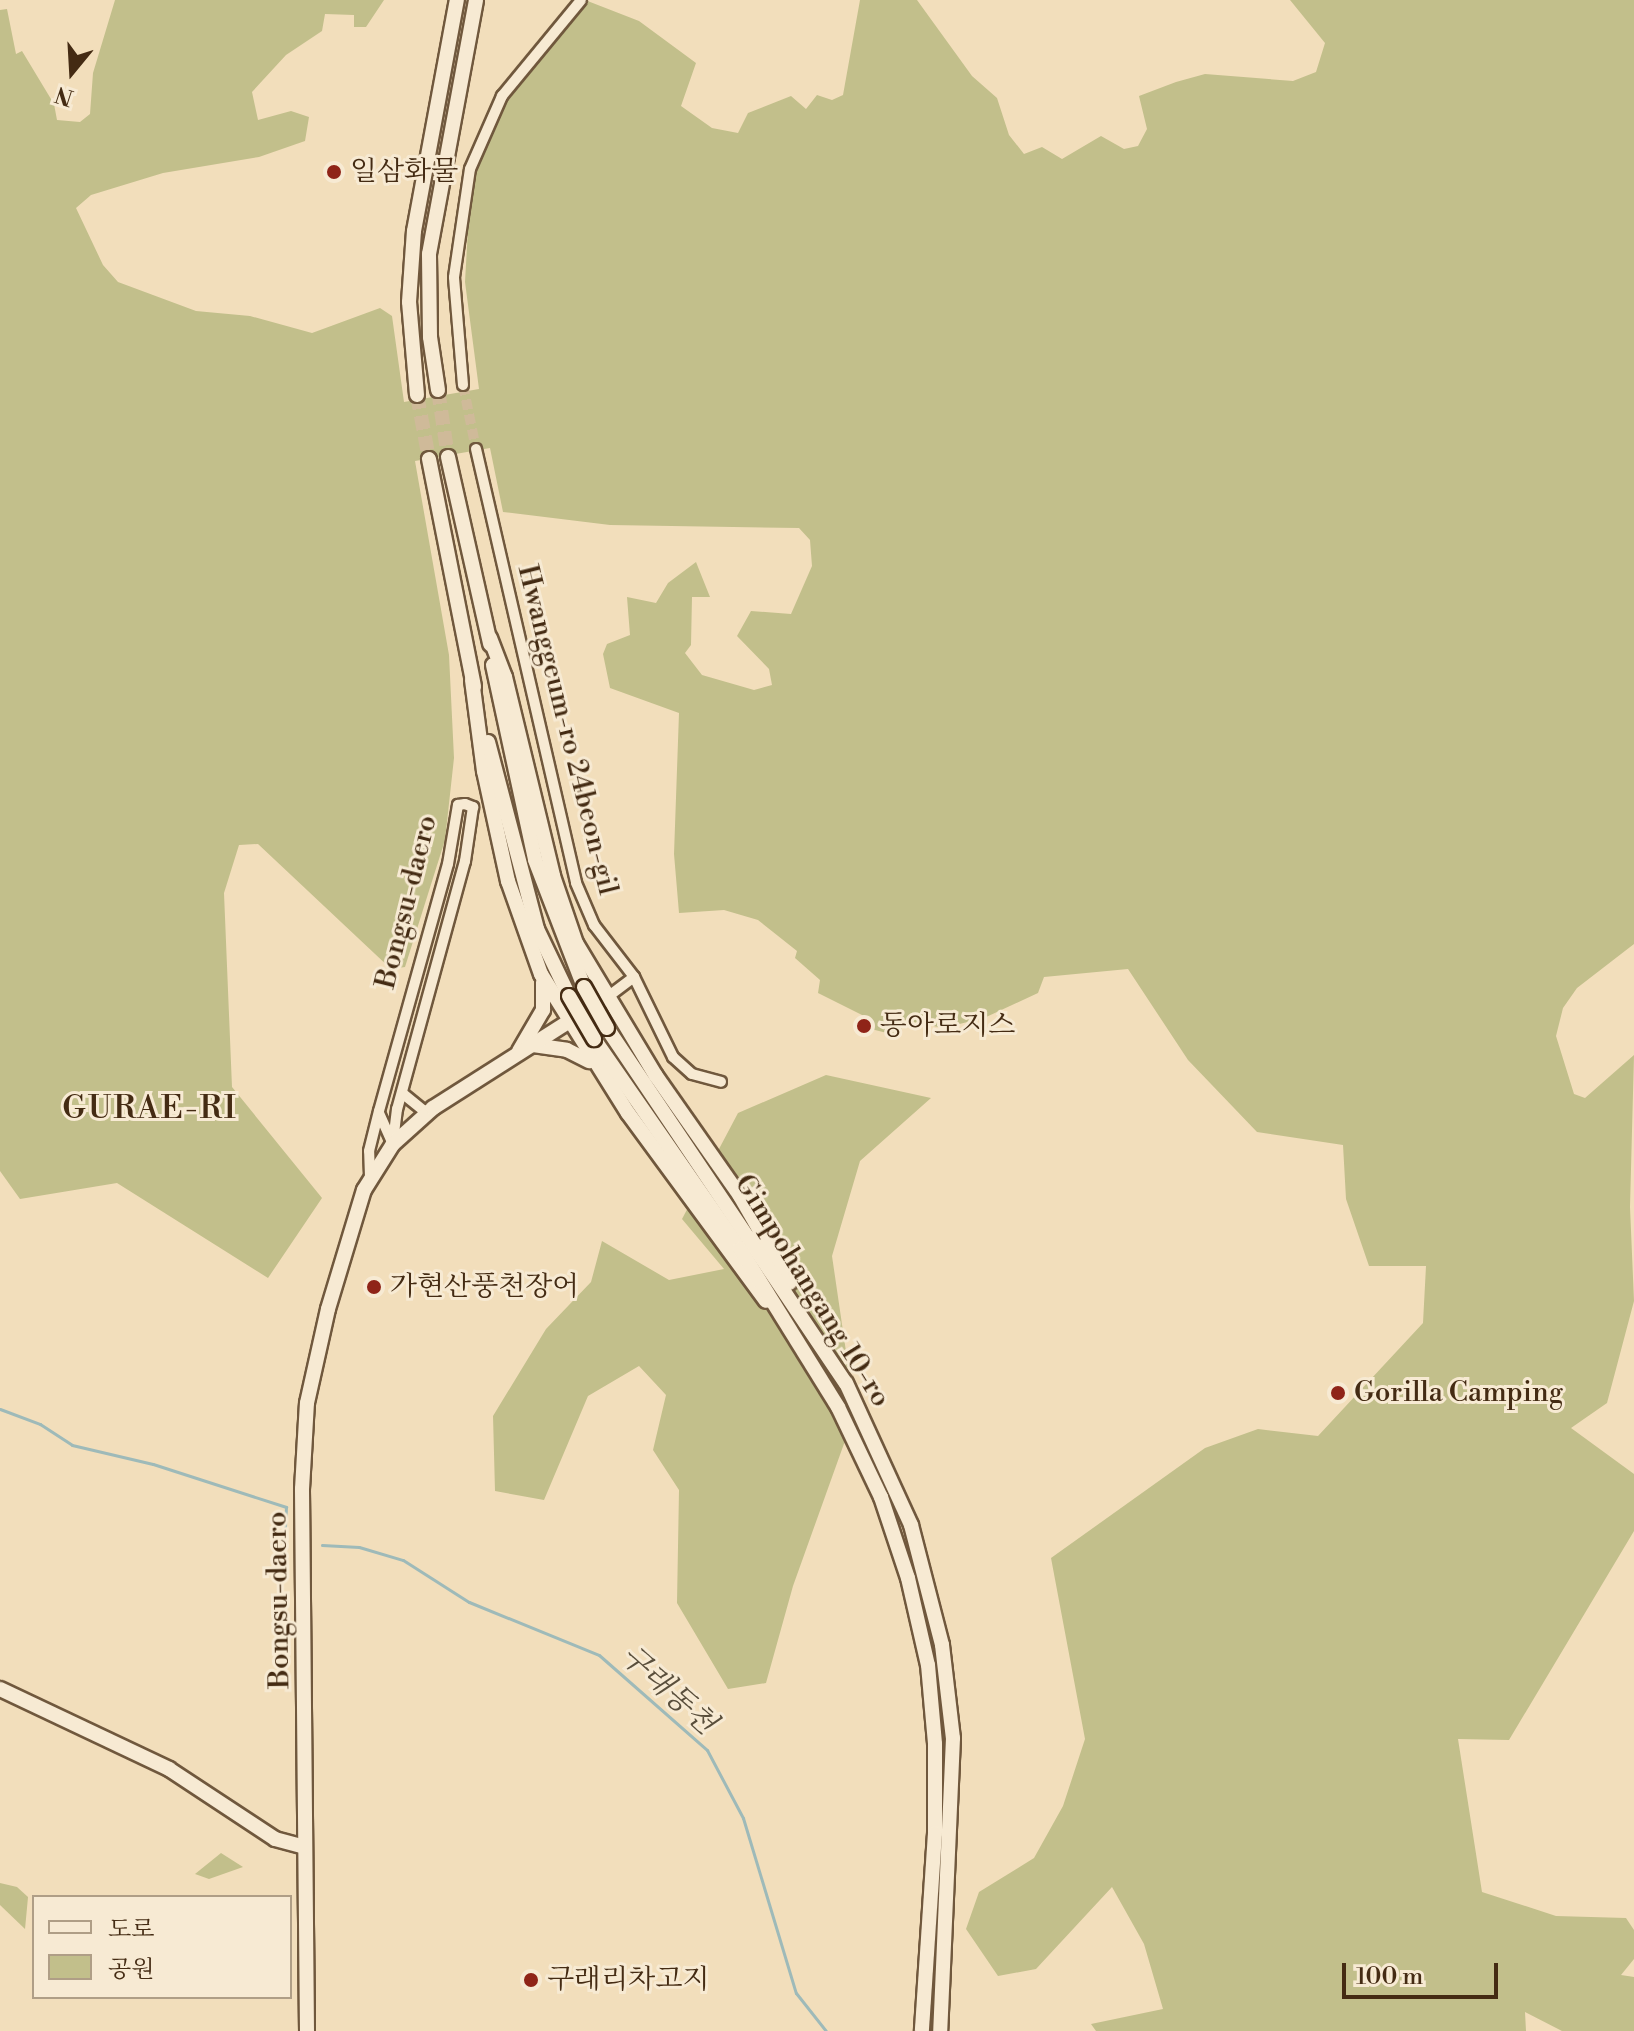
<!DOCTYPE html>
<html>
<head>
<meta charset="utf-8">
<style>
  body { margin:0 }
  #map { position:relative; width:1634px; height:2031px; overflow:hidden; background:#f2debb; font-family:"Libre Bodoni","Noto Serif KR",serif }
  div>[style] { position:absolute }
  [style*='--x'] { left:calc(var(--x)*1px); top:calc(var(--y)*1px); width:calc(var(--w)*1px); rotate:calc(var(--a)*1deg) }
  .green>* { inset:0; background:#c2bf8b }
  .stream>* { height:3px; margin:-1.5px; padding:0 1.5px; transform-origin:1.5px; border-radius:1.5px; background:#9ebab9 }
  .street-tunnel>* { height:10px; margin-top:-5px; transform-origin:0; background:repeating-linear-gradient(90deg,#cfba99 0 10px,transparent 0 15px) }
  .secondary-tunnel>* { height:14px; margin-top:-7px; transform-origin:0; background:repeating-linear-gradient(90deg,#cfba99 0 14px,transparent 0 21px) }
  .roads { filter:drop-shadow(2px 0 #70583d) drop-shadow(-2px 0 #70583d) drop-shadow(0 2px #70583d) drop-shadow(0 -2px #70583d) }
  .street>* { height:10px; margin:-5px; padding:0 5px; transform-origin:5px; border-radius:5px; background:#f7ead3 }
  .secondary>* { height:14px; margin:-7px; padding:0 7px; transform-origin:7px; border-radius:7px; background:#f7ead3 }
  .bridges { filter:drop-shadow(2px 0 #442b13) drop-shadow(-2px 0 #442b13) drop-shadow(0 2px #442b13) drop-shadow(0 -2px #442b13) }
  .secondary-bridge>* { height:14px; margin:-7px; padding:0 7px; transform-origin:7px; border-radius:7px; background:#f7ead3 }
  .dots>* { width:22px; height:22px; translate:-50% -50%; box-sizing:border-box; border:4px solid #f7ead3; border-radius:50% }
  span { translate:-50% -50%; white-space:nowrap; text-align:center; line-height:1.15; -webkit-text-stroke:6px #f7ead3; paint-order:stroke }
  .poi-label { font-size:28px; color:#442b13 }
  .left { translate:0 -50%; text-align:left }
  .street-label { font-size:28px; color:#442b13 }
  .water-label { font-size:30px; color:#5a4f3c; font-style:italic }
  .quarter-label { font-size:32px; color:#442b13; letter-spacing:2px }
  .legend { position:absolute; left:32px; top:1895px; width:260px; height:104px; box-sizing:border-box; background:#f7ead3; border:2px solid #af9e86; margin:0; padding:10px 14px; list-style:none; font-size:24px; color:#442b13 }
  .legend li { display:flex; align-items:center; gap:16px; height:40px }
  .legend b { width:40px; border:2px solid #af9e86 }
  .north { position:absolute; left:32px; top:32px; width:80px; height:80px; -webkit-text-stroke:6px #f7ead3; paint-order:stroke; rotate:198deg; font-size:22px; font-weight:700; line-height:32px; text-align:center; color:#442b13 }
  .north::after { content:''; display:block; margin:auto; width:28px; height:36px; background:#442b13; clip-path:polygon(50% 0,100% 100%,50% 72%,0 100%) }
  .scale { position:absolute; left:1342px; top:1963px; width:156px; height:36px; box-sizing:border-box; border:4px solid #442b13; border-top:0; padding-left:10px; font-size:24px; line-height:28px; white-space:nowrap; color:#442b13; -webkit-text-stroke:6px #f7ead3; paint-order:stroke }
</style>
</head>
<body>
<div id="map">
  <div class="green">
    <i style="clip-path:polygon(115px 0,384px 0,366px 27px,354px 27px,354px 15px,325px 14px,322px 31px,286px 55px,252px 92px,258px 120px,291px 111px,309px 117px,305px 141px,259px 157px,163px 173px,91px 195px,76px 208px,103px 265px,118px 282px,196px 311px,250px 316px,312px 333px,380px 308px,392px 316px,404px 402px,479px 389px,465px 282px,470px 193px,483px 148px,505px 103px,585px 0,639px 21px,696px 63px,681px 106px,712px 128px,738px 133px,748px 113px,791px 96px,806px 109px,817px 95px,832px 100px,843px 95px,860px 0,917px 0,972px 76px,997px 98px,1009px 135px,1024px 154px,1042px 147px,1062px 159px,1101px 136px,1124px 149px,1138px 146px,1147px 129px,1139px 96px,1176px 82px,1205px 74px,1293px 81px,1316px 72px,1325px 43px,1290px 0,1634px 0,1634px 944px,1577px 988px,1563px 1008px,1556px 1036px,1574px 1094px,1585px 1098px,1634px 1055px,1630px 1207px,1634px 1301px,1607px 1403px,1571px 1428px,1634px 1474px,1634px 1531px,1509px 1740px,1458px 1739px,1482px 1892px,1556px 1916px,1626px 1918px,1634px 1930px,1634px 1959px,1621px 1975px,1634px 1977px,1634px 2031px,1562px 2031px,1525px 2012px,1526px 2031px,1096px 2031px,1091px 2024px,1163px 2009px,1144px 1944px,1112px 1887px,1036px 1969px,998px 1976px,966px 1929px,979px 1892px,1034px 1858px,1063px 1806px,1085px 1739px,1051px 1558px,1205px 1448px,1258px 1429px,1318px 1436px,1423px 1323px,1426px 1266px,1369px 1266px,1346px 1199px,1343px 1145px,1257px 1132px,1188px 1060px,1128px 969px,1044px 977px,1038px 993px,984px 1018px,943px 1028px,904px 1020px,899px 1036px,867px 1028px,868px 1018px,818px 993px,820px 980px,795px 958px,797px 951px,758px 920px,724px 910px,679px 913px,674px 854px,679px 713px,610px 688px,603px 654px,607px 644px,630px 635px,627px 597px,656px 603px,668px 583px,696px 562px,710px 597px,692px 597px,691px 645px,685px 653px,702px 675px,754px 690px,772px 685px,769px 669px,737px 636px,751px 611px,791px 614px,812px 566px,810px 540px,799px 528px,610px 525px,503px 512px,490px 448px,415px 461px,449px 655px,454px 758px,445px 840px,405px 967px,391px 969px,258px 844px,239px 845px,224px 893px,232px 1087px,322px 1198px,268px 1278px,117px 1183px,20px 1199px,0 1171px,0 10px,7px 9px,16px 54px,22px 51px,54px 104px,57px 120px,80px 122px,90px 114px,93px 73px)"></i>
    <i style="clip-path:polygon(826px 1075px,931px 1098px,860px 1161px,832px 1256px,855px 1413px,793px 1586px,766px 1683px,728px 1689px,677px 1603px,679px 1490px,653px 1450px,666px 1395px,639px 1366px,588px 1396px,544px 1500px,495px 1491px,493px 1416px,546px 1329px,591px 1282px,602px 1241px,669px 1280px,724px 1269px,682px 1219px,738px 1113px)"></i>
    <i style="clip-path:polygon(221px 1853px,243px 1867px,209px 1879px,195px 1874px)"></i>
    <i style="clip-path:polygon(0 1883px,17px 1887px,28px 1897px,25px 1929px,0 1905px)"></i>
  </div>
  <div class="stream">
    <i style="--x:0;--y:1409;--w:43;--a:20.6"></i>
    <i style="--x:40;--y:1424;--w:38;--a:33"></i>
    <i style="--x:72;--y:1445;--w:83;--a:13.2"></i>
    <i style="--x:153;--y:1464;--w:140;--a:17.9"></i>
    <i style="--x:286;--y:1507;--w:35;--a:93"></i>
    <i style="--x:322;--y:1545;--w:37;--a:3"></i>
    <i style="--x:359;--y:1547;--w:46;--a:16.5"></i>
    <i style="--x:403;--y:1560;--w:78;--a:32.5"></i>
    <i style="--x:469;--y:1602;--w:140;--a:22.2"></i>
    <i style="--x:599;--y:1655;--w:144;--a:41.3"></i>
    <i style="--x:707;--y:1750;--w:77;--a:62.1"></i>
    <i style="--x:743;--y:1818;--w:183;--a:73.2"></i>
    <i style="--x:796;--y:1993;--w:48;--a:51.7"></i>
  </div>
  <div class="street-tunnel">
    <i style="--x:463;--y:385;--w:65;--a:78.5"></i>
  </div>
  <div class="secondary-tunnel">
    <i style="--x:438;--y:390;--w:68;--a:81.5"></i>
    <i style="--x:417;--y:395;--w:65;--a:79.4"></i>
  </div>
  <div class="roads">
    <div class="street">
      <i style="--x:463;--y:385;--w:108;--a:-94.8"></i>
      <i style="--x:454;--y:277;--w:109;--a:-81.6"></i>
      <i style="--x:470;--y:169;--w:80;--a:-66.3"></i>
      <i style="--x:502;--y:96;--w:124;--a:-50.5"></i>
      <i style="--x:476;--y:449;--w:445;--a:77"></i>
      <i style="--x:576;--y:883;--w:46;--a:66.8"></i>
      <i style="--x:594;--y:925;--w:66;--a:52.4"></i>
      <i style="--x:634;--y:977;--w:34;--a:143"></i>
      <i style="--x:634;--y:977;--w:89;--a:64"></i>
      <i style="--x:673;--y:1057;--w:25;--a:42"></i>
      <i style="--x:692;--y:1074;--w:30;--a:15"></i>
      <i style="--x:402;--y:1093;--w:32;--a:39"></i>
      <i style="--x:379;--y:1113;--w:34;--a:66"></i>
      <i style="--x:370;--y:1176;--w:25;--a:-92"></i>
      <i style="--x:369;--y:1151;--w:41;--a:-76"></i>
      <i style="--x:379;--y:1111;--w:256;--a:-74.4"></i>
      <i style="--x:448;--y:864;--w:60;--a:-80.4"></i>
      <i style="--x:458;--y:805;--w:7;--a:-8"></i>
      <i style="--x:465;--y:804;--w:9;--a:21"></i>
      <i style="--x:473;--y:807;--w:55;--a:98.4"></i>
      <i style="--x:465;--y:861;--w:257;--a:105.3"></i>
      <i style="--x:397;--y:1109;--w:35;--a:97"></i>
    </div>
    <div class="secondary">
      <i style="--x:438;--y:390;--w:54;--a:-98.6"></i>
      <i style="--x:430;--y:337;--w:83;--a:-90.7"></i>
      <i style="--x:429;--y:254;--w:258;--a:-79.5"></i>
      <i style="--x:417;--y:395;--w:93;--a:-94.9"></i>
      <i style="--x:409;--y:302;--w:71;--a:-86"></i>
      <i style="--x:414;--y:231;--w:235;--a:-79.5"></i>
      <i style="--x:448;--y:457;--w:192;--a:77.3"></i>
      <i style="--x:429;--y:459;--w:232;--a:78.8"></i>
      <i style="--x:490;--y:638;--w:42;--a:69"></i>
      <i style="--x:505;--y:677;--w:205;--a:76.4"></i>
      <i style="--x:553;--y:876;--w:71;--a:71.1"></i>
      <i style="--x:576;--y:943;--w:155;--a:59"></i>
      <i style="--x:656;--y:1076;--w:146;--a:55"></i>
      <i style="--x:740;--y:1196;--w:100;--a:60.1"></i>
      <i style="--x:493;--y:665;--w:199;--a:77.8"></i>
      <i style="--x:535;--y:860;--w:136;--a:68.9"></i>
      <i style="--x:472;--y:680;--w:92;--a:82.5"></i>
      <i style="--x:484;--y:771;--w:113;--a:77.7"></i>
      <i style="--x:508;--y:881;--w:99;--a:70.5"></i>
      <i style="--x:541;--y:974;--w:164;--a:58"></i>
      <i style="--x:628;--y:1113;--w:233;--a:53.7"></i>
      <i style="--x:488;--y:742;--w:193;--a:75.3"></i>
      <i style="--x:537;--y:929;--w:74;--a:64.5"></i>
      <i style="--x:607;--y:1028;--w:428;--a:56.1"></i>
      <i style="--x:846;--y:1383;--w:156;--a:65.4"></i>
      <i style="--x:911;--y:1525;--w:124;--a:75.5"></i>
      <i style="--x:942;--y:1645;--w:94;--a:83.3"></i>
      <i style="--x:953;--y:1738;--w:293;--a:92.5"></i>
      <i style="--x:594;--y:1039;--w:256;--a:55.2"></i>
      <i style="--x:740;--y:1249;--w:186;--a:58.2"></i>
      <i style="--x:838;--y:1407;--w:100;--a:64.5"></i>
      <i style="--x:881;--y:1497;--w:85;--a:71.6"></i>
      <i style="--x:908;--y:1578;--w:89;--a:77.1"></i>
      <i style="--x:928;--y:1665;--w:79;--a:84.9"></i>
      <i style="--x:935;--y:1744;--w:89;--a:90"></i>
      <i style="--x:935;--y:1833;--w:198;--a:93.8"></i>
      <i style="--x:533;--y:1045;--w:34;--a:8"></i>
      <i style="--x:567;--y:1050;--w:25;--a:27"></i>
      <i style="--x:519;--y:1051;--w:48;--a:-59.7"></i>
      <i style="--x:543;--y:1010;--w:28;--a:-90"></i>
      <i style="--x:0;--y:1689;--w:187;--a:25.3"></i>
      <i style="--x:169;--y:1769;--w:127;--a:33.4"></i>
      <i style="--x:275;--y:1839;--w:30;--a:15"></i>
      <i style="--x:307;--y:2031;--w:542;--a:-90.53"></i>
      <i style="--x:302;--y:1489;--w:86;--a:-86.7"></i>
      <i style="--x:307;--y:1403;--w:96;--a:-77.4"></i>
      <i style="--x:328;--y:1309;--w:124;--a:-73.2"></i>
      <i style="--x:364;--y:1190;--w:54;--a:-57.8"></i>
      <i style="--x:393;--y:1144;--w:54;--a:-42"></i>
      <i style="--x:433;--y:1108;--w:206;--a:-32.5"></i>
    </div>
  </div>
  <div class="bridges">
    <div class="secondary-bridge">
      <i style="--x:584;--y:987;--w:47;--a:60.7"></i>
      <i style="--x:569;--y:996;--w:50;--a:59.8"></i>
    </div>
  </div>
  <div class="dots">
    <i style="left:334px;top:172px;background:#8f2418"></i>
    <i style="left:864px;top:1026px;background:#8f2418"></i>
    <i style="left:374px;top:1287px;background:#8f2418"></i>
    <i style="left:1338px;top:1393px;background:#8f2418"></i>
    <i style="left:531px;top:1980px;background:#8f2418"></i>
  </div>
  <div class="poi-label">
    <span class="left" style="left:350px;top:172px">일삼화물</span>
    <span class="left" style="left:880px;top:1026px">동아로지스</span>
    <span class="left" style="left:390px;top:1287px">가현산풍천장어</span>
    <span class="left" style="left:1354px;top:1393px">Gorilla Camping</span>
    <span class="left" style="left:547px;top:1980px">구래리차고지</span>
  </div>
  <div class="street-label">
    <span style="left:567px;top:730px;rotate:76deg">Hwanggeum-ro 24beon-gil</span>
    <span style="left:407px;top:902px;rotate:-76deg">Bongsu-daero</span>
    <span style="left:812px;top:1291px;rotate:58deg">Gimpohangang 10-ro</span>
    <span style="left:279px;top:1600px;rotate:-91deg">Bongsu-daero</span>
  </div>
  <div class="water-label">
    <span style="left:668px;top:1690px;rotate:42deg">구래동천</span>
  </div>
  <div class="quarter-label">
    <span style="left:150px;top:1108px">GURAE-RI</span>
  </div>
  <ul class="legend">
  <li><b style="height:10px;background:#f7ead3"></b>도로</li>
  <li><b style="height:22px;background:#c2bf8b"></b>공원</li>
  </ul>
  <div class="north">N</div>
  <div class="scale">100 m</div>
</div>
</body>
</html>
